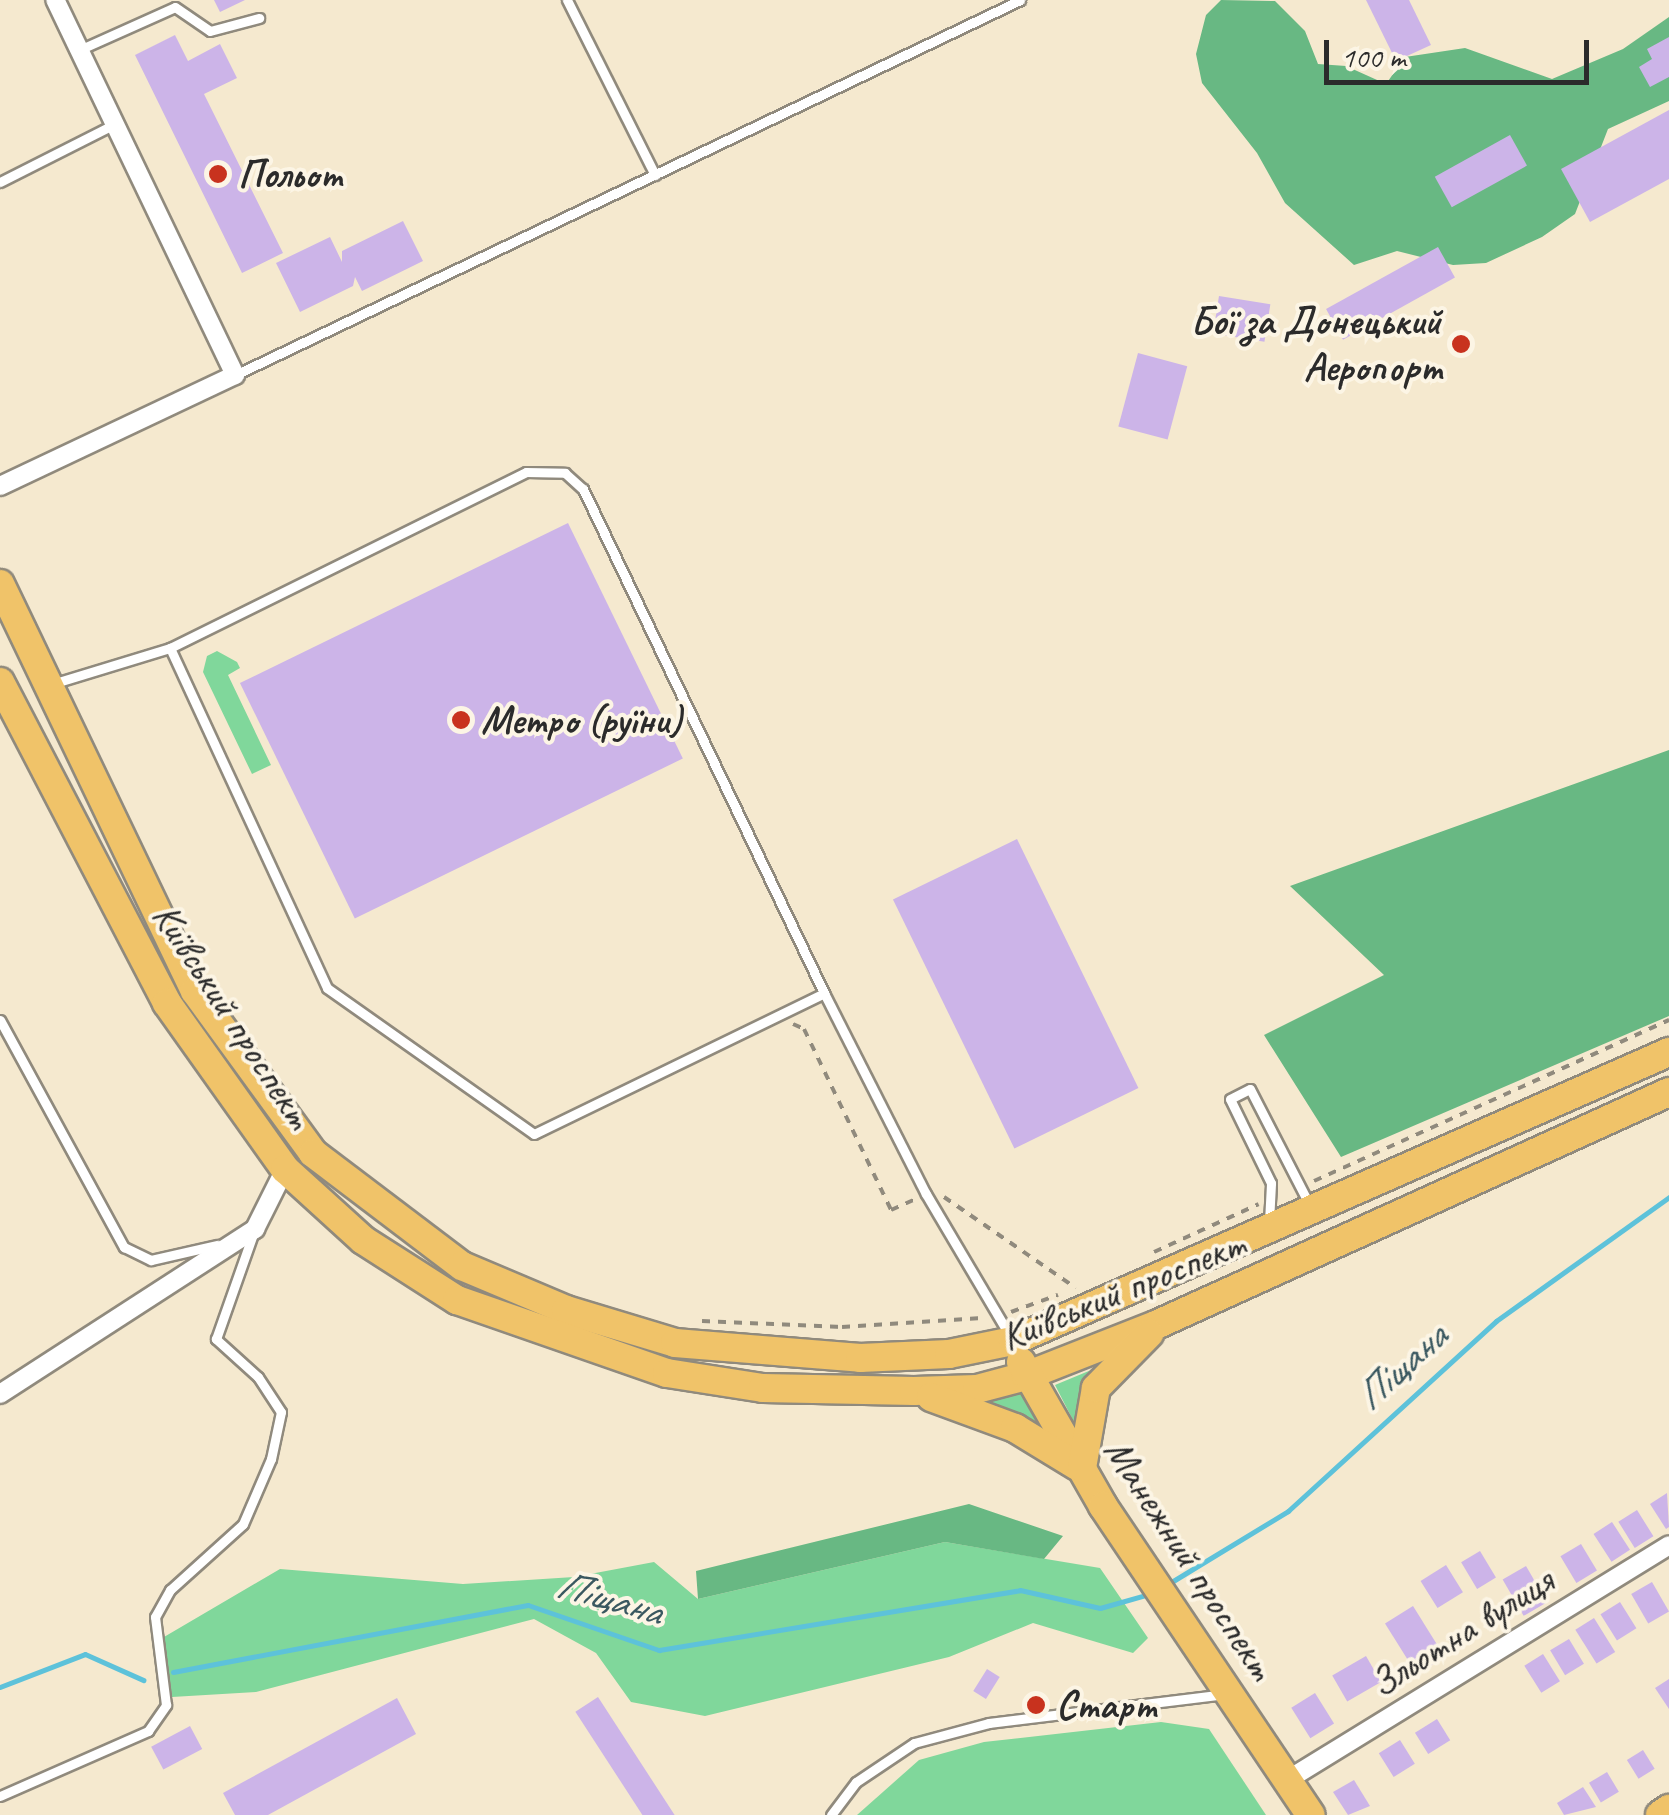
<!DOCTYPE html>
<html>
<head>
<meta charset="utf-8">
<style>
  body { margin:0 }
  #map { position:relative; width:1669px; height:1815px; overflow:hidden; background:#f5e9cf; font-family:Caveat,sans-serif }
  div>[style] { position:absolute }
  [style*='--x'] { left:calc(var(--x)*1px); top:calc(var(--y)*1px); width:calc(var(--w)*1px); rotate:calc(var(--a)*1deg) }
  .green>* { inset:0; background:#80d79b }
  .forest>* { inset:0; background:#68b883 }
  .stream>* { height:5px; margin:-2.5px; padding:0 2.5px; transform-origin:2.5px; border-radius:2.5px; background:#5dc2da }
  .building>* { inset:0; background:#ccb4e8; transform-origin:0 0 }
  .path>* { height:4px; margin-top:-2px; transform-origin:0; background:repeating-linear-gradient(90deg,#908a7d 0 8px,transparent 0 16px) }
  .roads { filter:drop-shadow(2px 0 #908a7d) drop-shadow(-2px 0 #908a7d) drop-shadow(0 2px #908a7d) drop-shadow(0 -2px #908a7d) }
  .lane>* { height:9px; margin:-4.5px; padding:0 4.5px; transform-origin:4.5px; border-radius:4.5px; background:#fff }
  .street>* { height:18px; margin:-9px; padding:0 9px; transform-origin:9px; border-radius:9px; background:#fff }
  .primary>* { height:28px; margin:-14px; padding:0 14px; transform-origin:14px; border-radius:14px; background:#f0c369 }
  .dots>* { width:28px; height:28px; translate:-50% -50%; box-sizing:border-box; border:5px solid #fcf5e5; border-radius:50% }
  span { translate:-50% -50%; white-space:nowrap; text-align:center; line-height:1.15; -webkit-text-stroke:8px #fcf5e5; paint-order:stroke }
  .poi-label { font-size:40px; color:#2b2b2b; font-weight:700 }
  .left { translate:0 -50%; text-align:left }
  .right { translate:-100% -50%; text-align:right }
  .street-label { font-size:40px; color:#2b2b2b }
  .water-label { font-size:42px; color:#3a5860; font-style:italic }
  .scale { position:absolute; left:1324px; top:40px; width:265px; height:45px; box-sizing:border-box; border:5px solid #2b2b2b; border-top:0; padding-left:12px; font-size:30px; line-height:35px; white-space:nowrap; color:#2b2b2b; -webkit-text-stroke:8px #fcf5e5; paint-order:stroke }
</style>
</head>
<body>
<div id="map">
  <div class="green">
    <i style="clip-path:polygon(217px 651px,237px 662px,240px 668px,228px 675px,271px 765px,252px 774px,203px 672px,207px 656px)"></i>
    <i style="clip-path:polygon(1096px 1368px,1081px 1401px,1075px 1424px,1055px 1385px)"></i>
    <i style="clip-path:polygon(1015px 1391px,1021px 1394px,1049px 1436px,971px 1402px)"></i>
    <i style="clip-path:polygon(945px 1542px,1100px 1568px,1148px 1638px,1133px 1653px,1033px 1623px,949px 1657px,705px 1716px,631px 1702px,596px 1653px,534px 1619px,256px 1692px,172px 1697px,164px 1637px,280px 1569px,463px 1584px,574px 1577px,654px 1562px,698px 1599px)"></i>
    <i style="clip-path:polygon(1161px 1722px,1209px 1729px,1266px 1815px,857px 1815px,919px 1760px,984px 1742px)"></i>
  </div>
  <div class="forest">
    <i style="clip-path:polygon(1221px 0,1275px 1px,1305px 31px,1318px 64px,1346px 66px,1386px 84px,1405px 57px,1465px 48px,1552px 79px,1623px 49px,1669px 17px,1669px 101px,1608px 129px,1575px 214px,1542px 237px,1486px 263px,1453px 265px,1397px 251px,1354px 265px,1285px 203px,1257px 153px,1202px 83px,1196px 54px,1206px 15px)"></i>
    <i style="clip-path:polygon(1669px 750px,1669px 1016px,1341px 1157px,1264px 1035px,1384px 975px,1290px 886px)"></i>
    <i style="clip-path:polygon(969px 1504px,1063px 1536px,1044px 1559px,945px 1542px,698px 1599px,696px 1571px)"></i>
  </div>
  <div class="stream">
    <i style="--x:1173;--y:1581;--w:135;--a:-31.3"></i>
    <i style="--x:1288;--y:1511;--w:282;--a:-42.4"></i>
    <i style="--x:1496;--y:1321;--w:213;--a:-35.6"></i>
    <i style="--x:173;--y:1672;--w:361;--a:-10.7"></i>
    <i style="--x:528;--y:1605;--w:139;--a:19"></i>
    <i style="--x:659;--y:1650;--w:366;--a:-9.4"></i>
    <i style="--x:1020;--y:1590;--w:82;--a:12.7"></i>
    <i style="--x:1100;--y:1608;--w:48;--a:-15.8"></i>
    <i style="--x:0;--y:1687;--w:91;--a:-21.2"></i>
    <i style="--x:85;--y:1654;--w:64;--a:24.1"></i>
  </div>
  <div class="building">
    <i style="clip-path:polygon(214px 0,245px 0,220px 12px)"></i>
    <i style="clip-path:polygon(1366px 0,1409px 0,1431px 45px,1396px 61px)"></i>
    <i style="clip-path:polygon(175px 35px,188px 61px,220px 44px,237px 78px,204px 94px,283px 253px,242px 273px,135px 55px)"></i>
    <i style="clip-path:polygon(1669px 37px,1669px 77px,1650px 87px,1639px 67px,1652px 59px,1647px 49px)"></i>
    <i style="clip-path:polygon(1669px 110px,1669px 179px,1590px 222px,1561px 169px)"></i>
    <i style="left:1510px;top:135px;width:35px;height:86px;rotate:61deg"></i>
    <i style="clip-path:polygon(403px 221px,423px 261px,362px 291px,355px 277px,353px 286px,300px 312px,276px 263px,330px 237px,342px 262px,342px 251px)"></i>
    <i style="left:1438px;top:247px;width:35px;height:128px;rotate:61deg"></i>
    <i style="left:1219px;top:296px;width:52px;height:38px;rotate:9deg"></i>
    <i style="left:1138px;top:353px;width:51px;height:76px;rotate:15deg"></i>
    <i style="left:568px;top:523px;width:262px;height:365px;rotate:64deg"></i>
    <i style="left:1017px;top:839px;width:277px;height:138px;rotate:64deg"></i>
    <i style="clip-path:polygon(1667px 1493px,1669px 1527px,1666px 1529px,1650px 1504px)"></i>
    <i style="left:1637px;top:1510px;width:31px;height:22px;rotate:58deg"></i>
    <i style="left:1612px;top:1522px;width:33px;height:22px;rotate:57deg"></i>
    <i style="left:1581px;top:1544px;width:31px;height:24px;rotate:59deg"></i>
    <i style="left:1480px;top:1551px;width:31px;height:22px;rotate:59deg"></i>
    <i style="left:1446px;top:1565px;width:32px;height:30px;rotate:58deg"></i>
    <i style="left:1526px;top:1566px;width:42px;height:27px;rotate:60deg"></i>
    <i style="left:1652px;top:1582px;width:34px;height:24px;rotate:60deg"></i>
    <i style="left:1620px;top:1602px;width:31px;height:23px;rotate:58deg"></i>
    <i style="left:1413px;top:1606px;width:60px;height:33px;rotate:58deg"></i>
    <i style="left:1594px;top:1618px;width:40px;height:22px;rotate:58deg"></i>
    <i style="left:1569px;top:1639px;width:29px;height:22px;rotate:59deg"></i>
    <i style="left:1543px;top:1654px;width:32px;height:22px;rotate:58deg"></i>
    <i style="left:1366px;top:1656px;width:30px;height:39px;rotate:60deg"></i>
    <i style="left:987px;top:1669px;width:15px;height:26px;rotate:32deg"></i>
    <i style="clip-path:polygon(1669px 1679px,1669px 1709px,1655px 1688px)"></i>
    <i style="left:1315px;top:1693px;width:36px;height:28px;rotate:58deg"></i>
    <i style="left:598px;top:1697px;width:141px;height:27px;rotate:57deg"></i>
    <i style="clip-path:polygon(397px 1698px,416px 1734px,268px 1815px,235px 1815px,223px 1793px)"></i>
    <i style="left:1437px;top:1719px;width:25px;height:26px;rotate:58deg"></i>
    <i style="left:190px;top:1726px;width:26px;height:44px;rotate:62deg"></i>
    <i style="left:1400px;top:1740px;width:28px;height:25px;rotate:58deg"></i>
    <i style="left:1643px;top:1750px;width:22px;height:19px;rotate:58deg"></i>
    <i style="left:1607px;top:1772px;width:23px;height:21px;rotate:59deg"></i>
    <i style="clip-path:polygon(1354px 1780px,1370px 1806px,1348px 1815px,1333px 1792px)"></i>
    <i style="clip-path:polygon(1583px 1787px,1596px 1807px,1564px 1815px,1557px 1803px)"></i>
  </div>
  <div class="path">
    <i style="--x:793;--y:1024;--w:12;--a:24"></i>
    <i style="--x:804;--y:1029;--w:201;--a:64.3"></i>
    <i style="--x:891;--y:1210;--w:27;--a:-24"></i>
    <i style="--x:1314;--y:1181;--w:390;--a:-24.4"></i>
    <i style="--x:944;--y:1197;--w:160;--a:34.6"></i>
    <i style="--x:1154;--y:1252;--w:115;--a:-24.6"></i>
    <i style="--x:1011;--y:1312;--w:50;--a:-19.9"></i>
    <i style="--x:702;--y:1321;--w:140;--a:2.5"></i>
    <i style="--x:842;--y:1327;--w:140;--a:-3.7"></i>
  </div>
  <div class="roads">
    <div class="lane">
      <i style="--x:567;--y:0;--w:196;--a:63.3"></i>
      <i style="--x:79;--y:50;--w:105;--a:-24.1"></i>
      <i style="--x:175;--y:7;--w:42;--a:34.4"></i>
      <i style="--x:210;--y:31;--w:51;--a:-14.9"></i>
      <i style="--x:0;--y:182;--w:129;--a:-26.8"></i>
      <i style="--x:235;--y:375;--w:870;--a:-25.53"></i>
      <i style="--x:170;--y:648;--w:374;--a:65.2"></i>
      <i style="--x:327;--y:988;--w:253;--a:35.2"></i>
      <i style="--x:534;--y:1134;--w:322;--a:-25.9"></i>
      <i style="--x:824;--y:993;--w:225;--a:63.1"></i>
      <i style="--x:926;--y:1194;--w:167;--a:59.4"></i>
      <i style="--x:52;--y:684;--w:123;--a:-17"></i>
      <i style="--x:170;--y:648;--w:397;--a:-26.3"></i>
      <i style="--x:526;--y:472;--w:39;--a:1"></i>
      <i style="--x:565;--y:473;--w:24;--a:42"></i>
      <i style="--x:583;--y:489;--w:559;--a:64.44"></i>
      <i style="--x:0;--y:1020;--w:259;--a:61.4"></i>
      <i style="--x:124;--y:1247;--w:30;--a:26"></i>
      <i style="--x:151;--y:1260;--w:68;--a:-12.8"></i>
      <i style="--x:1269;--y:1222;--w:39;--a:-87"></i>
      <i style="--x:1271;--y:1183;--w:93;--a:-116"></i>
      <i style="--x:1230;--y:1099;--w:22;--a:-27"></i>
      <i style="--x:1250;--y:1089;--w:129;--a:62.8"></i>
      <i style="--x:0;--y:1796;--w:162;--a:-23.7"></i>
      <i style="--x:148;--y:1731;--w:32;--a:-55"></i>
      <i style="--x:166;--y:1705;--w:89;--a:-97.1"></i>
      <i style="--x:155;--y:1617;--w:31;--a:-61"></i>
      <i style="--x:170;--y:1590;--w:98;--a:-42.1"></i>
      <i style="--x:243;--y:1524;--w:71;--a:-66.7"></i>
      <i style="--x:271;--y:1459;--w:48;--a:-78"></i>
      <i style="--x:281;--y:1412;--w:42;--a:-123.3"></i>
      <i style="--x:258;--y:1377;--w:57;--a:-137.9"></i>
      <i style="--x:216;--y:1339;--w:114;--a:-70.6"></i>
      <i style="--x:831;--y:1815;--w:41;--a:-52.9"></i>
      <i style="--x:856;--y:1782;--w:70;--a:-33.9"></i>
      <i style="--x:914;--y:1743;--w:78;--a:-14.9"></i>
      <i style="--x:989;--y:1723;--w:238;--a:-7"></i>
    </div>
    <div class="street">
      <i style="--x:0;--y:486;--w:260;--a:-25.3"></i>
      <i style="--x:235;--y:375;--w:416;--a:-115.6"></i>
      <i style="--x:0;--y:1394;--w:304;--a:-32.9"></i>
      <i style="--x:255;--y:1229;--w:67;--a:-63.4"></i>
      <i style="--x:1289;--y:1779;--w:446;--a:-31.6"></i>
    </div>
    <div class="primary">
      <i style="--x:0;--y:584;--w:451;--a:64.4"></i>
      <i style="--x:195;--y:991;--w:200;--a:53.9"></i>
      <i style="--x:313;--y:1153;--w:187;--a:37.2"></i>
      <i style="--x:462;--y:1266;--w:113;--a:22.9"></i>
      <i style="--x:566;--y:1310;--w:114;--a:16.8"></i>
      <i style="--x:675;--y:1343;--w:186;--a:4.6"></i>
      <i style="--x:860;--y:1358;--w:89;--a:-2.6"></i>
      <i style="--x:949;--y:1354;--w:65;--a:-11.5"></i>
      <i style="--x:1013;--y:1341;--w:717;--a:-23.78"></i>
      <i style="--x:0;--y:682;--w:362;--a:62.5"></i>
      <i style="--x:167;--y:1003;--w:204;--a:54.6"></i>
      <i style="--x:285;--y:1169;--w:105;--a:42.3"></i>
      <i style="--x:363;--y:1240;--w:112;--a:32.6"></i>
      <i style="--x:457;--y:1300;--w:222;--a:19.2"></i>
      <i style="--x:667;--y:1373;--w:97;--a:8.9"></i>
      <i style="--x:763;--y:1388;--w:151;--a:1.1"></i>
      <i style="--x:914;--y:1391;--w:63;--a:-1.8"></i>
      <i style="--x:977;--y:1389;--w:51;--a:-14.9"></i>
      <i style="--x:1026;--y:1376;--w:142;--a:-21.5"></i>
      <i style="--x:1158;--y:1324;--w:561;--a:-24.42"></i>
      <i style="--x:1021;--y:1362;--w:166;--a:60.3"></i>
      <i style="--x:1103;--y:1506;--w:372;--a:56.1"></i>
      <i style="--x:931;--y:1397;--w:90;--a:20.3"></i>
      <i style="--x:1015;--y:1428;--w:73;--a:31.5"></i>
      <i style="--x:1082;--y:1468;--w:81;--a:-80.1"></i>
      <i style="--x:1096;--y:1388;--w:76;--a:-45.5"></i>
      <i style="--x:1660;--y:1815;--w:11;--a:-34"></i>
    </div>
  </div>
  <div class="dots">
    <i style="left:218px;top:174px;background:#c8321e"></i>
    <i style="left:1461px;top:344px;background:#c8321e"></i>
    <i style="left:461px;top:720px;background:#c8321e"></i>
    <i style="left:1036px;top:1705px;background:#c8321e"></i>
  </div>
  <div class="poi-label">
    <span class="left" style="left:238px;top:174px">Польот</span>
    <span class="right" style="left:1441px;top:344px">Бої за Донецький<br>Аеропорт</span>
    <span class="left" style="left:481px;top:720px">Метро (руїни)</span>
    <span class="left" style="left:1056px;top:1705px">Старт</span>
  </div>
  <div class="street-label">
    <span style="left:233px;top:1016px;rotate:57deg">Київський проспект</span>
    <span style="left:1123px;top:1290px;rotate:-22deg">Київський проспект</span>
    <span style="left:1190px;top:1559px;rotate:57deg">Манежний проспект</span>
    <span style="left:1461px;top:1632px;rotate:-32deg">Зльотна вулиця</span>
  </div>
  <div class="water-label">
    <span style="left:1401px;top:1367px;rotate:-42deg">Піщана</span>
    <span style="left:609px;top:1598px;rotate:16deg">Піщана</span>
  </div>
  <div class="scale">100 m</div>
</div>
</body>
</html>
